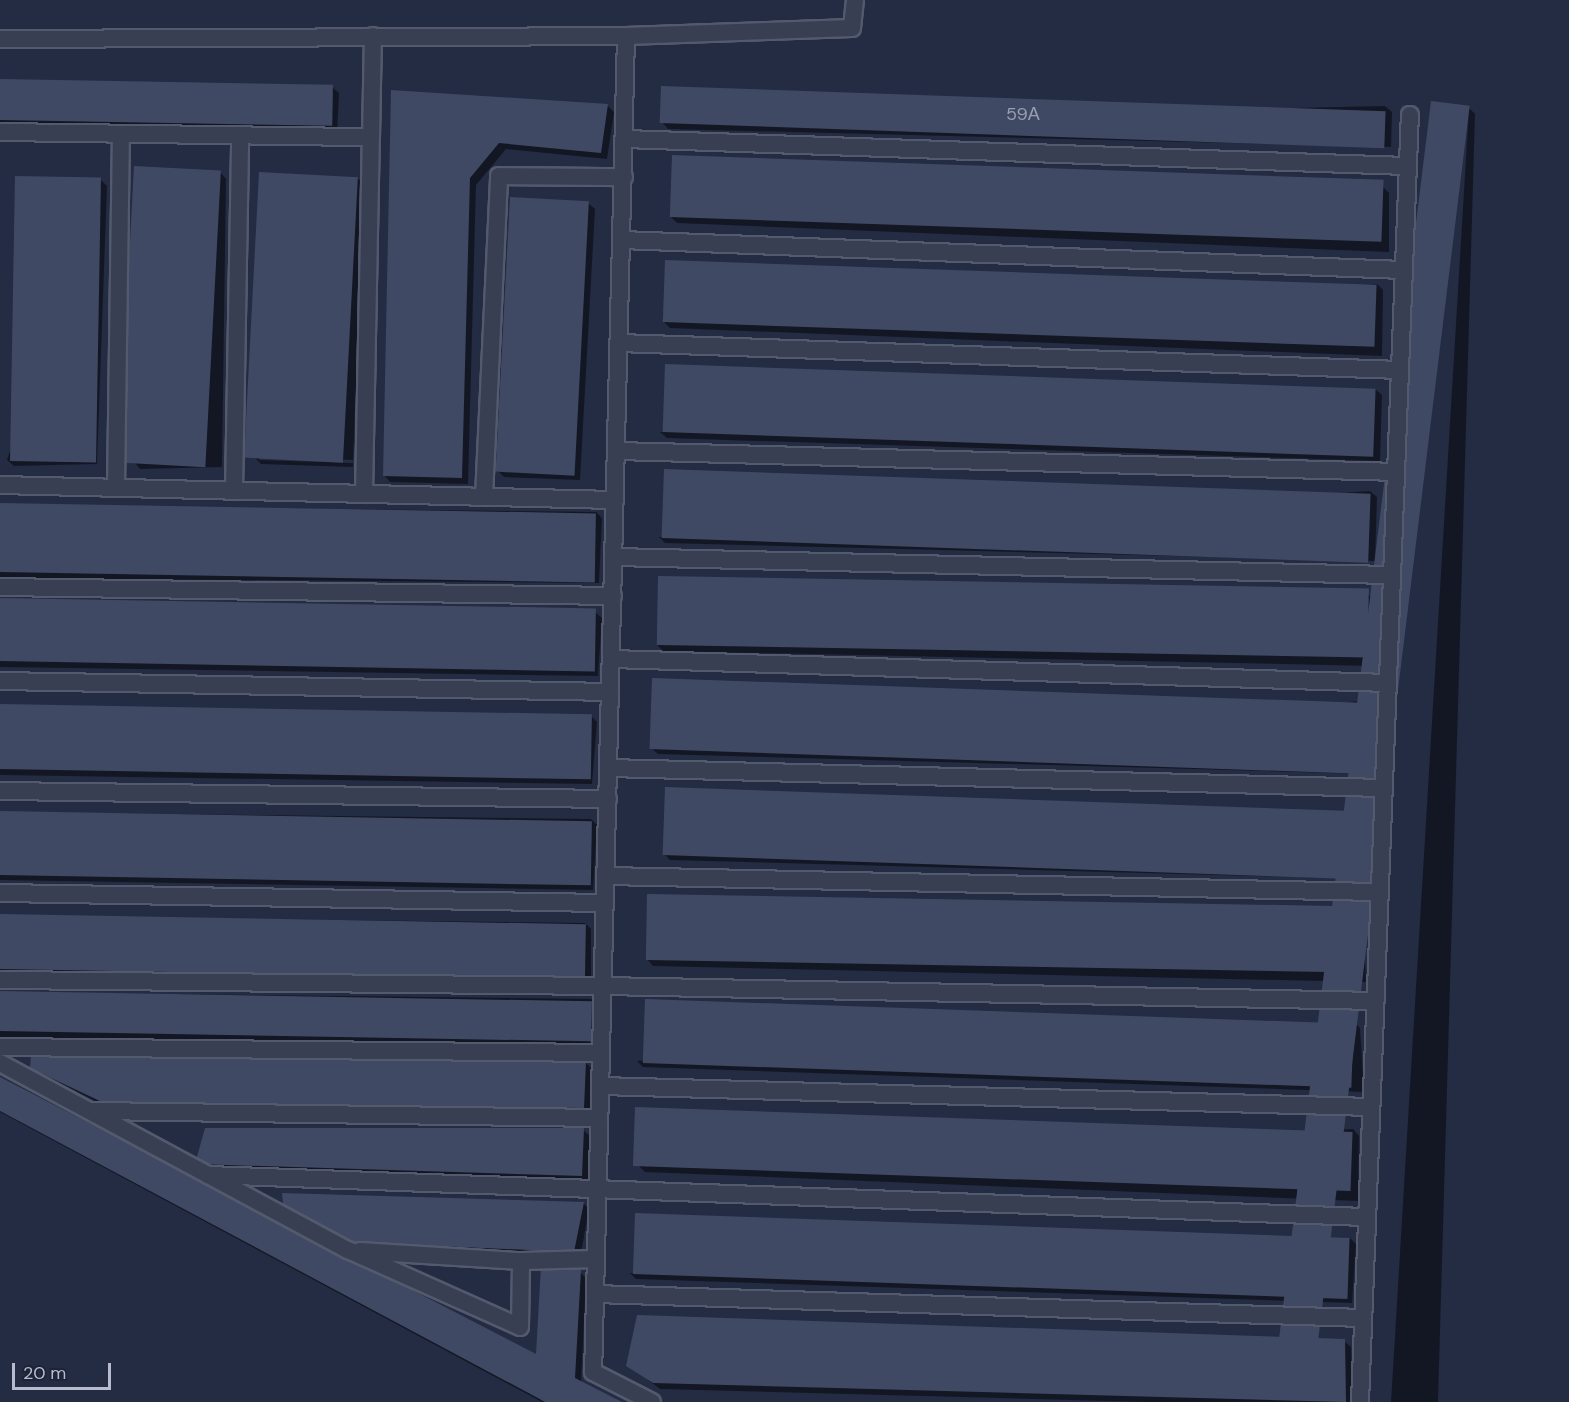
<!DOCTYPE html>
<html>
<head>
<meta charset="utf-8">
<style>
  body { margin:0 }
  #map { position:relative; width:1569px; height:1402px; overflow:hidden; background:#242c44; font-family:"DM Sans",sans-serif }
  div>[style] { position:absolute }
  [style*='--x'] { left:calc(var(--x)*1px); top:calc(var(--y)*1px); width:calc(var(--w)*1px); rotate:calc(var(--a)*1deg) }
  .shadow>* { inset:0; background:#0007 }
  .building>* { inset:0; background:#404964; transform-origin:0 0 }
  .roads { filter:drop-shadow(2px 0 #545a6d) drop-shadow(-2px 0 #545a6d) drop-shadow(0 2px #545a6d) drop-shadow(0 -2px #545a6d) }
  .service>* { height:16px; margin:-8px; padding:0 8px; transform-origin:8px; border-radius:8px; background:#393f53 }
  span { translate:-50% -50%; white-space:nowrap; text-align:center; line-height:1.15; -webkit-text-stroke:6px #1d2438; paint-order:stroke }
  .number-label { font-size:18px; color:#989eb3 }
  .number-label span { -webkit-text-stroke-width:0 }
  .scale { position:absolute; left:12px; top:1363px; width:99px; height:27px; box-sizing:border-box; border:3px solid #b6bbcd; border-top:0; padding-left:8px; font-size:18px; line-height:21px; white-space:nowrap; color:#b6bbcd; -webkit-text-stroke:4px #1d2438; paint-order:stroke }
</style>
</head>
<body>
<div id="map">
  <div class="shadow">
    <i style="clip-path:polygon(0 80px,332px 87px,339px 93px,337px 134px,0 125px)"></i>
    <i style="clip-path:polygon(393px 92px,607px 105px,614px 112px,607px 159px,506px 149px,476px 185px,468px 484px,390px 482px,384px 475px)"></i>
    <i style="clip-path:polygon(1385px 106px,1392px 112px,1391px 147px,668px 129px,662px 122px)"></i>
    <i style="clip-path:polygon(1469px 108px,1475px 114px,1438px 1402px,1391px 1402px)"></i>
    <i style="clip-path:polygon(220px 172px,226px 179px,222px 467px,140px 469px,134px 462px)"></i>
    <i style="clip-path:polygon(357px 178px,364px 184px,353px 460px,259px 457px,259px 460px,353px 463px,353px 467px,261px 464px,254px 457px)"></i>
    <i style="clip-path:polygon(100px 179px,107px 186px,97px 464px,14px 466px,7px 460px)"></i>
    <i style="clip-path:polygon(1382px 186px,1389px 193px,1389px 252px,677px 223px,670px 216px)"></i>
    <i style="clip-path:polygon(588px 203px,595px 209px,580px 480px,504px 477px,498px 471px)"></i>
    <i style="clip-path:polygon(1377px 284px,1383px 290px,1382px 356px,670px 328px,664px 322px)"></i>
    <i style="clip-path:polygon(1375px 389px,1382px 395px,1380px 461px,667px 438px,660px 432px)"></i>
    <i style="clip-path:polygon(1370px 491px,1377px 497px,1375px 561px,665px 543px,659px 537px)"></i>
    <i style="clip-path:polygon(0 505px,596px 512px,602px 518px,599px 583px,0 578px)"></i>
    <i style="clip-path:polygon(1369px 595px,1375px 602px,1374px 666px,663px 651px,657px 645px)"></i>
    <i style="clip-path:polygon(0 600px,595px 612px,602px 618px,598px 676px,0 667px)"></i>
    <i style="clip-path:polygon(1363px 701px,1369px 708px,1367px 774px,658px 754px,651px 748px)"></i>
    <i style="clip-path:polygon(0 706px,591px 716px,597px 722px,592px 784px,0 775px)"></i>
    <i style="clip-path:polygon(1360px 810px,1366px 816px,1368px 879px,670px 860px,664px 854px)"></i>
    <i style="clip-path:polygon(0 812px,591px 819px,597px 825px,593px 890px,0 880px)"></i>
    <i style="clip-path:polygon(1357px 914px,1363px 920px,1366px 982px,653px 966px,647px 959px)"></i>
    <i style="clip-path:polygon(0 916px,585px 923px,591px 929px,591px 983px,0 975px)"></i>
    <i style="clip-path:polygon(0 992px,591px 999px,598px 1005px,589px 1048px,0 1037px)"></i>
    <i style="clip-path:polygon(1353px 1021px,1360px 1028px,1364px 1092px,643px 1067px,637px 1061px)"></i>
    <i style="clip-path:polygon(586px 1063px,592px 1069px,590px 1114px,111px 1109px,31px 1068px)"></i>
    <i style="clip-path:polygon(0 1079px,538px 1357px,580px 1272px,586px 1278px,581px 1383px,619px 1402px,542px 1402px,0 1112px)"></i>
    <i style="clip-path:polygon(1353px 1129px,1359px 1136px,1358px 1201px,645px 1172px,639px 1166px)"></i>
    <i style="clip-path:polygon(583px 1130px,590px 1136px,588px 1182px,203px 1170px,197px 1163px)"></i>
    <i style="clip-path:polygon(583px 1203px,589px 1209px,580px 1258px,356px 1248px,293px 1218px)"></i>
    <i style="clip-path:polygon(1350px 1238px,1356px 1244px,1352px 1303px,636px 1279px,630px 1273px)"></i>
    <i style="clip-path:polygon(1344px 1341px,1351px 1347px,1352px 1402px,1147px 1402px,660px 1389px,628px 1365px)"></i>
  </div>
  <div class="building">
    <i style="left:0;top:79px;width:333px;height:41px;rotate:1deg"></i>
    <i style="left:661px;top:86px;width:725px;height:37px;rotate:2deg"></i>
    <i style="clip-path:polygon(391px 90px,608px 104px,601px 153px,499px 143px,470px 178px,462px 478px,383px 476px)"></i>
    <i style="left:1431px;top:101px;width:39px;height:1302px;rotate:7deg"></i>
    <i style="left:672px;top:155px;width:712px;height:62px;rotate:2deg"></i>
    <i style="left:134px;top:166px;width:87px;height:297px;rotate:3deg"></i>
    <i style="left:259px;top:172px;width:99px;height:286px;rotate:3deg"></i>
    <i style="left:15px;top:176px;width:86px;height:285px;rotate:1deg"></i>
    <i style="left:510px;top:197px;width:79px;height:275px;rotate:3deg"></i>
    <i style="left:665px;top:260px;width:712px;height:62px;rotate:2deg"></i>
    <i style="left:665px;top:364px;width:711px;height:68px;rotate:2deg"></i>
    <i style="left:664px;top:469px;width:707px;height:69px;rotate:2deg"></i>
    <i style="left:0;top:503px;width:596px;height:69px;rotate:1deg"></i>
    <i style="left:658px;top:576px;width:711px;height:69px;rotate:1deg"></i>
    <i style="left:0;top:598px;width:596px;height:63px;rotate:1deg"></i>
    <i style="left:652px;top:678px;width:711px;height:71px;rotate:2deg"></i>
    <i style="left:0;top:704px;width:592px;height:65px;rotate:1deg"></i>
    <i style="left:665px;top:787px;width:695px;height:68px;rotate:2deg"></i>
    <i style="left:0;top:811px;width:592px;height:64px;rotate:1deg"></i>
    <i style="left:647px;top:894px;width:711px;height:66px;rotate:1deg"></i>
    <i style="left:0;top:914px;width:586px;height:55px;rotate:1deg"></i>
    <i style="left:0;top:991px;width:592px;height:40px;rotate:1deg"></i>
    <i style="left:645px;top:999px;width:709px;height:64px;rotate:2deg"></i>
    <i style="clip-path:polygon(31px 1057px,586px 1062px,584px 1108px,104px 1103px,30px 1068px)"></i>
    <i style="clip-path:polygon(0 1077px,536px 1354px,541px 1267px,581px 1270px,575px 1378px,622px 1402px,545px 1402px,536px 1397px,0 1111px)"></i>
    <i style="left:635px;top:1107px;width:718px;height:59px;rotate:2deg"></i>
    <i style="clip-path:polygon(205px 1128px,584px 1128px,582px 1176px,195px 1164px)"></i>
    <i style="clip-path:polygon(282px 1193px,584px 1202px,574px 1252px,348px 1242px,284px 1212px)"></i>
    <i style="left:635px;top:1213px;width:715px;height:61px;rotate:2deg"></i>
    <i style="clip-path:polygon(637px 1315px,1345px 1339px,1346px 1402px,653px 1383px,626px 1366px)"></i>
  </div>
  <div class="roads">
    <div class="service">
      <i style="--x:626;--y:36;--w:226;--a:-2"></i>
      <i style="--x:852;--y:28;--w:28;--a:-84"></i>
      <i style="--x:0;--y:39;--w:626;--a:-0.27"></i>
      <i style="--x:626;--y:36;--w:1336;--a:91.41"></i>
      <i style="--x:593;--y:1372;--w:66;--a:27"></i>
      <i style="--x:0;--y:132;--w:371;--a:0.8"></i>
      <i style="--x:371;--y:137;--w:101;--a:-88.9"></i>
      <i style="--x:625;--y:139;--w:782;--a:1.98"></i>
      <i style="--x:622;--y:240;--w:782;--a:2.2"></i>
      <i style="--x:619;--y:343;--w:781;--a:1.98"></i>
      <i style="--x:617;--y:451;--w:779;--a:1.54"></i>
      <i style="--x:0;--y:485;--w:615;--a:1.4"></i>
      <i style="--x:116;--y:488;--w:354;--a:-89.2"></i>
      <i style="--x:234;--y:491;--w:355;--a:-89"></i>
      <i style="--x:364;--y:494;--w:357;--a:-88.9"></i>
      <i style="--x:484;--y:497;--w:321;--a:-87.3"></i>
      <i style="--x:499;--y:176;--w:125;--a:0.5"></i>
      <i style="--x:614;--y:557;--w:778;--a:1.33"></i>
      <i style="--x:0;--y:587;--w:613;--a:0.84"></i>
      <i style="--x:611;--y:659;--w:777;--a:1.77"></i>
      <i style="--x:0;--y:681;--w:610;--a:1.03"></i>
      <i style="--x:608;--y:768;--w:775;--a:1.48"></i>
      <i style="--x:0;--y:791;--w:608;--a:0.75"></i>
      <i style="--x:606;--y:876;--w:773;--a:1.19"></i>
      <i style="--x:0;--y:893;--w:605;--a:0.95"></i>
      <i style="--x:0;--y:980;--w:603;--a:0.57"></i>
      <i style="--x:603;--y:986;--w:772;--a:1.11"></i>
      <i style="--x:0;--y:1047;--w:601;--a:0.57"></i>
      <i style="--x:0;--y:1063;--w:395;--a:28.3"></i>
      <i style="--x:348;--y:1250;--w:188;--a:24.1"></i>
      <i style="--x:520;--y:1327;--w:66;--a:-89.1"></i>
      <i style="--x:521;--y:1261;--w:74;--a:-1.5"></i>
      <i style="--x:600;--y:1086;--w:771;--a:1.56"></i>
      <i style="--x:93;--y:1111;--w:506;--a:0.79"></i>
      <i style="--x:208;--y:1175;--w:1160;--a:2.08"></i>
      <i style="--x:360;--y:1251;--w:161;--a:3.6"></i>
      <i style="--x:595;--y:1294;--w:768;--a:1.79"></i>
      <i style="--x:1360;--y:1402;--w:1288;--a:-87.78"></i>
    </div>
  </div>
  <div class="number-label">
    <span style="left:1023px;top:114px">59А</span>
  </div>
  <div class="scale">20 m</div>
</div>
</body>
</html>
